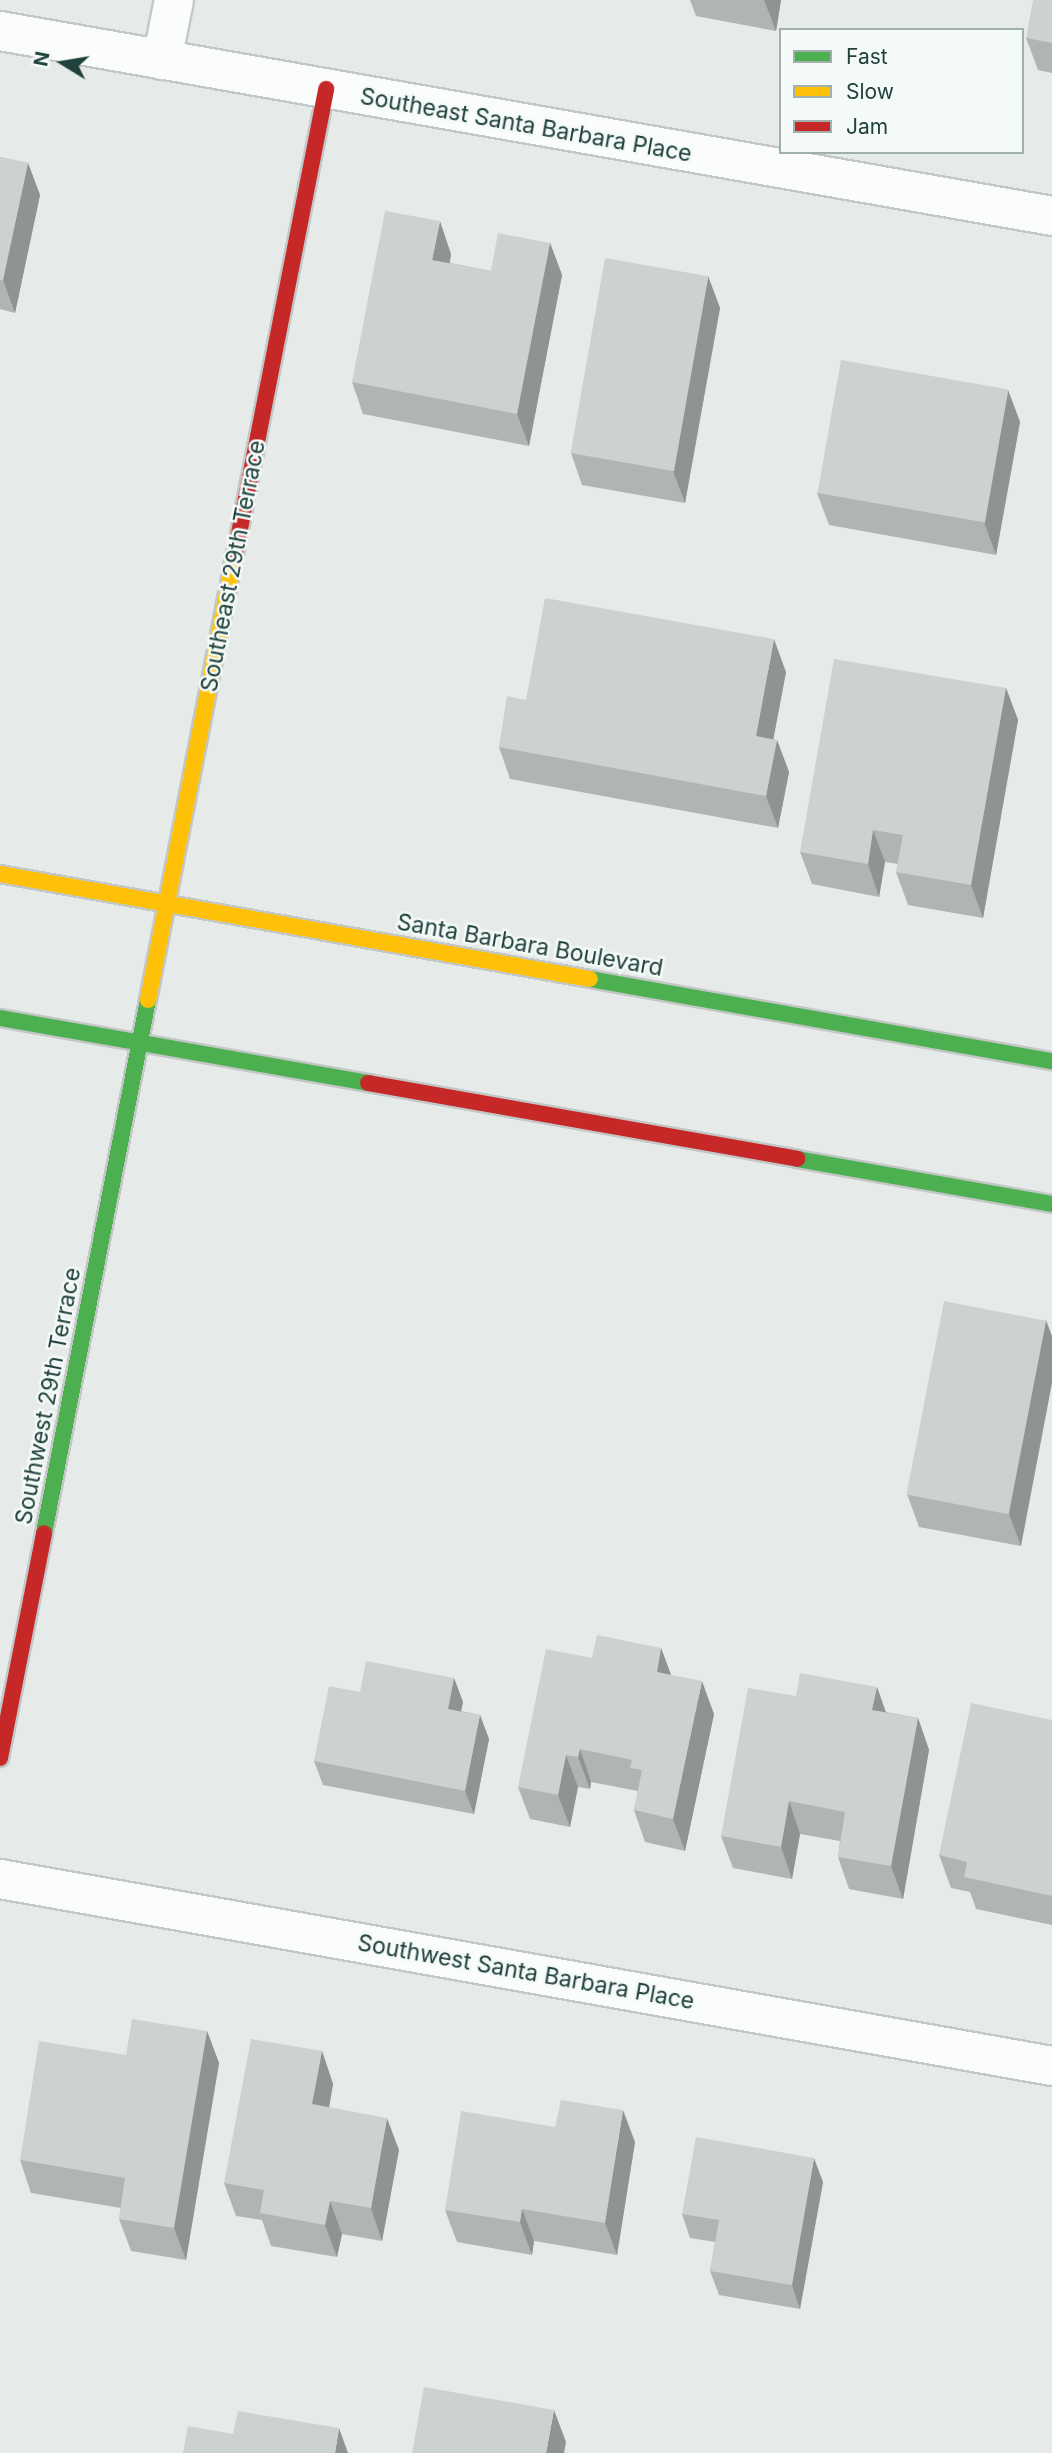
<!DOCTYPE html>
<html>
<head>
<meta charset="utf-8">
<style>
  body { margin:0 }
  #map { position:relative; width:1052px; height:2453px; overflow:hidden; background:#e6ebea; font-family:Inter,sans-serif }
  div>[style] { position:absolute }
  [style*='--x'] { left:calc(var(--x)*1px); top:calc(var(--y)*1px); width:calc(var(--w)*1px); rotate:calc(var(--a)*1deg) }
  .roads { filter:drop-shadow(2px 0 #c3c8c7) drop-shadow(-2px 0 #c3c8c7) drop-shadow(0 2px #c3c8c7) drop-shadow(0 -2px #c3c8c7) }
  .street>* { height:38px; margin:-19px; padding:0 19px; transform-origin:19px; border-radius:19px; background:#fbfcfc }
  .fast>* { height:16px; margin:-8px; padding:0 8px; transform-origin:8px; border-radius:8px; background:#4caf50 }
  .slow>* { height:16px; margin:-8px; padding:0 8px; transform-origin:8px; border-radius:8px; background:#ffc107 }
  .jam>* { height:16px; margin:-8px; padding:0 8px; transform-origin:8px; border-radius:8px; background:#c62828 }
  .wall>* { inset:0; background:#afb5b4 }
  .shaded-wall>* { inset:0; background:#8f9392 }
  .building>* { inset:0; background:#ccd2d1; transform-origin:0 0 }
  span { translate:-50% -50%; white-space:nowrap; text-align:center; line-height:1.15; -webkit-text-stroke:5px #f4faf8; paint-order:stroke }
  .street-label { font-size:23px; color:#21413d }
  .legend { position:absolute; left:779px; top:28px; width:245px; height:126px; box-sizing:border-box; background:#f4faf8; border:2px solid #a0b0ad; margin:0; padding:9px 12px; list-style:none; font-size:21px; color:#21413d }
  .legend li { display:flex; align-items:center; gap:14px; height:35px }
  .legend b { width:35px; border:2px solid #a0b0ad }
  .north { position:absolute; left:28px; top:28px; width:70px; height:70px; -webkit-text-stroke:5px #f4faf8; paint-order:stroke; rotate:281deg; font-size:19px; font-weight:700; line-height:28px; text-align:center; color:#21413d }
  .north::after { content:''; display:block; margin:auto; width:24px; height:32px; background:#21413d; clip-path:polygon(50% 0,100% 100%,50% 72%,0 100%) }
</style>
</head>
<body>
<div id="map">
  <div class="roads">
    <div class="street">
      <i style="--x:0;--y:31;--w:1068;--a:9.97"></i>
      <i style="--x:162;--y:60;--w:61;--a:-78.7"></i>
      <i style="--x:0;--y:1879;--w:1068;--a:10.08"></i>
    </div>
    <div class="fast">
      <i style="--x:590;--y:979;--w:469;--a:10.1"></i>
      <i style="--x:0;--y:1018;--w:374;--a:10"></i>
      <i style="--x:797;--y:1159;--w:259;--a:10"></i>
      <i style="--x:44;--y:1533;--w:543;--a:-78.96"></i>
    </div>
    <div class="slow">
      <i style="--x:0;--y:874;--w:599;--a:10.09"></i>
      <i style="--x:148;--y:1000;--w:454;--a:-79"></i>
    </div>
    <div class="jam">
      <i style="--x:235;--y:554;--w:474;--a:-78.9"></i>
      <i style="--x:368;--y:1083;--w:436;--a:10"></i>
      <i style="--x:0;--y:1758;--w:229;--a:-78.9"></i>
    </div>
  </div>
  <div class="wall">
    <i style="clip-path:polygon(690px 0,781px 0,776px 31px,696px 16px)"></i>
    <i style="clip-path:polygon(1052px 0,1052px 73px,1038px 70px,1026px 38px)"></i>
    <i style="clip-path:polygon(0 157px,28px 163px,40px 195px,15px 313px,0 309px)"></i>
    <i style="clip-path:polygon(550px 243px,562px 275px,529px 446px,363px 414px,352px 382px,451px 254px,450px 263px,491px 271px)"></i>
    <i style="clip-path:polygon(708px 276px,720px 308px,685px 503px,582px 485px,571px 453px)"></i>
    <i style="clip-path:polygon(1008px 390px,1020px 422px,996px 555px,829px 525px,817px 493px)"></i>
    <i style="clip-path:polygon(786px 672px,773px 739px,777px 740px,789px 772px,778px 828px,510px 779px,499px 747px,526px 700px)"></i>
    <i style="clip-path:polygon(1006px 688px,1018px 720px,983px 918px,908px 905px,896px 872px,898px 864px,885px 862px,879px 897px,812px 884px,800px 852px)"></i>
    <i style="clip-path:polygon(1046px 1320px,1021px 1546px,919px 1527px,907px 1494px)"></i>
    <i style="clip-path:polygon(661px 1648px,671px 1675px,714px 1714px,685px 1851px,645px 1842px,634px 1810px,638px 1791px,591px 1782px,590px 1789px,578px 1787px,570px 1827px,530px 1819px,518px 1787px,592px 1658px)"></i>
    <i style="clip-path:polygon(454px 1678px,463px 1702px,461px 1711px,480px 1715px,489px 1739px,474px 1814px,323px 1785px,314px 1761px,360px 1692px)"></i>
    <i style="clip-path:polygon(877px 1687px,886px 1712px,918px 1718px,929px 1750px,903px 1899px,849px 1889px,838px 1857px,840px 1841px,800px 1834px,792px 1879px,733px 1868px,721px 1836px,796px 1696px)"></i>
    <i style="clip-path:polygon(1052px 1720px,1052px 1925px,976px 1909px,970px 1892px,951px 1888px,939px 1855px)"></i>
    <i style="clip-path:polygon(207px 2031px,219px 2063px,186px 2260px,131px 2251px,119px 2219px,121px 2208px,31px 2193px,20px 2160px,126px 2055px)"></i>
    <i style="clip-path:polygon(322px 2051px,333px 2084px,329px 2107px,399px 2150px,382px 2241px,342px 2234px,337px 2257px,271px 2246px,262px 2220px,236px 2216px,224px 2183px)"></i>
    <i style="clip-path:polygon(635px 2142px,617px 2255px,534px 2241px,532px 2255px,457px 2242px,445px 2210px)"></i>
    <i style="clip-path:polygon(823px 2182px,800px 2309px,719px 2295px,710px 2271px,715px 2242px,690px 2238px,682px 2214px)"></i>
  </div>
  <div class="shaded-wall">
    <i style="clip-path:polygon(764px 0,781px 0,776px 31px)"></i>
    <i style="clip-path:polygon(28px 163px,40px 195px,15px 313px,3px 280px)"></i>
    <i style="clip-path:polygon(440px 221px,451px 254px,444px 292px,432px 260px)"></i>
    <i style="clip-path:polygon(550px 243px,562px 275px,529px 446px,517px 414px)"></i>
    <i style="clip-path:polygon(708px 276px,720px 308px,685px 503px,673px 471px)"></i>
    <i style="clip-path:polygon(1008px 390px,1020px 422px,996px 555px,984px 522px)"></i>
    <i style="clip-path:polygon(774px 639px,786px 672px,768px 768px,756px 736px)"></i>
    <i style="clip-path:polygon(1006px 688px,1018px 720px,983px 918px,971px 885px)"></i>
    <i style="clip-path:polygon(777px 740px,789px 772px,778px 828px,766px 796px)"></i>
    <i style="clip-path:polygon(873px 830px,885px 862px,879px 897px,868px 864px)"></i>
    <i style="clip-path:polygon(1046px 1320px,1052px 1336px,1052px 1383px,1021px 1546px,1009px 1514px)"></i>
    <i style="clip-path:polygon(661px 1648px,673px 1680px,657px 1672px)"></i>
    <i style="clip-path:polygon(454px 1678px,463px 1702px,457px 1732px,448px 1709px)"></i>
    <i style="clip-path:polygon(702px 1681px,714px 1714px,685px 1851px,673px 1819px)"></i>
    <i style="clip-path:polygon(877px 1687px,888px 1719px,872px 1710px)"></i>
    <i style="clip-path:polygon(480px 1715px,489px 1739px,474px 1814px,465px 1791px)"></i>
    <i style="clip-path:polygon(918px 1718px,929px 1750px,903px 1899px,891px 1866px)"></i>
    <i style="clip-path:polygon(580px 1749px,591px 1782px,590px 1789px,578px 1757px)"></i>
    <i style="clip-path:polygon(566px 1755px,578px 1787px,570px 1827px,558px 1795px)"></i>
    <i style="clip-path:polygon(789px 1801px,800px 1834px,792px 1879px,781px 1847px)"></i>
    <i style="clip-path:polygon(207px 2031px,219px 2063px,186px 2260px,174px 2228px)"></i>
    <i style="clip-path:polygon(322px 2051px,333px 2084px,324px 2137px,312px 2104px)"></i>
    <i style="clip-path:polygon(623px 2110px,635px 2142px,617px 2255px,605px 2223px)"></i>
    <i style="clip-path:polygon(387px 2118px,399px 2150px,382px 2241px,371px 2208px)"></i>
    <i style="clip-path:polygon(814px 2158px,823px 2182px,800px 2309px,792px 2285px)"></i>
    <i style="clip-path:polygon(330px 2201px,342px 2234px,337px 2257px,325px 2225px)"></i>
    <i style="clip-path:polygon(522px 2209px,534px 2241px,532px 2255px,520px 2222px)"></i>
    <i style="clip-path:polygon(554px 2410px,566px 2442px,564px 2453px,546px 2453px)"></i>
    <i style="clip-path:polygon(339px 2428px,348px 2453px,335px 2453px)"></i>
  </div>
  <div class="building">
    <i style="clip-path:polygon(1033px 0,1052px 0,1052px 43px,1026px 38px)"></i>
    <i style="clip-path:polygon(0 157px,28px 163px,3px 280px,0 280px)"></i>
    <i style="clip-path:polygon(385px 211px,440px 221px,432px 260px,491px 271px,498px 233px,550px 243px,517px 414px,352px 382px)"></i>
    <i style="left:605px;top:258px;width:105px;height:198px;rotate:10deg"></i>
    <i style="left:841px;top:360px;width:170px;height:135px;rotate:10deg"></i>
    <i style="clip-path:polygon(545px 598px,774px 639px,756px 736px,777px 740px,766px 796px,499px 747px,507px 696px,526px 700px)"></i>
    <i style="clip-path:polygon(834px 659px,1006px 688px,971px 885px,896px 872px,903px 835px,873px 830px,868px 864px,800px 852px)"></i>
    <i style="left:944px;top:1301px;width:104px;height:197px;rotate:11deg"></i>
    <i style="clip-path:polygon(597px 1635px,661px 1648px,657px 1672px,702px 1681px,673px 1819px,634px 1810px,642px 1770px,630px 1768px,632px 1760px,580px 1749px,578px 1757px,566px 1755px,558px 1795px,518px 1787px,546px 1649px,592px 1658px)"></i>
    <i style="clip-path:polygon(366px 1661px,454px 1678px,448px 1709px,480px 1715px,465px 1791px,314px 1761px,329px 1686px,360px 1692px)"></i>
    <i style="clip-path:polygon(800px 1673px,877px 1687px,872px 1710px,918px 1718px,891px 1866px,838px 1857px,845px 1812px,789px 1801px,781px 1847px,721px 1836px,748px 1688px,796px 1696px)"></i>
    <i style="clip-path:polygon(971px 1703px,1052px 1720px,1052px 1896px,964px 1877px,967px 1862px,939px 1855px)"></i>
    <i style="clip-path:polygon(132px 2019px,207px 2031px,174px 2228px,119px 2219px,125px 2178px,20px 2160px,39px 2041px,126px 2055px)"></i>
    <i style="clip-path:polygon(251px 2039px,322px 2051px,312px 2104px,387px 2118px,371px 2208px,330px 2201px,325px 2225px,260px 2213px,264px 2190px,224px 2183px)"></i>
    <i style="clip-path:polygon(561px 2100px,623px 2110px,605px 2223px,522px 2209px,520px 2222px,445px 2210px,461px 2111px,555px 2127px)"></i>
    <i style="clip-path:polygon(696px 2137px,814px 2158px,792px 2285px,710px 2271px,719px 2220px,682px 2214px)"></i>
    <i style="clip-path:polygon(424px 2387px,554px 2410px,546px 2453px,412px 2453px)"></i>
    <i style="clip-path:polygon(238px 2411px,339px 2428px,335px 2453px,183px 2453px,188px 2426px,233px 2434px)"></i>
  </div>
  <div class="street-label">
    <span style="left:526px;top:125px;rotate:10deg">Southeast Santa Barbara Place</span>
    <span style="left:233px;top:566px;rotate:-79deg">Southeast 29th Terrace</span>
    <span style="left:530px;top:945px;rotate:10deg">Santa Barbara Boulevard</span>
    <span style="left:48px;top:1396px;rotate:-79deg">Southwest 29th Terrace</span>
    <span style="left:526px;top:1972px;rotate:10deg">Southwest Santa Barbara Place</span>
  </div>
  <ul class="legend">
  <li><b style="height:9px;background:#4caf50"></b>Fast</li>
  <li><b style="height:9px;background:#ffc107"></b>Slow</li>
  <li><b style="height:9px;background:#c62828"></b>Jam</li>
  </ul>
  <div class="north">N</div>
</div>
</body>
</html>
